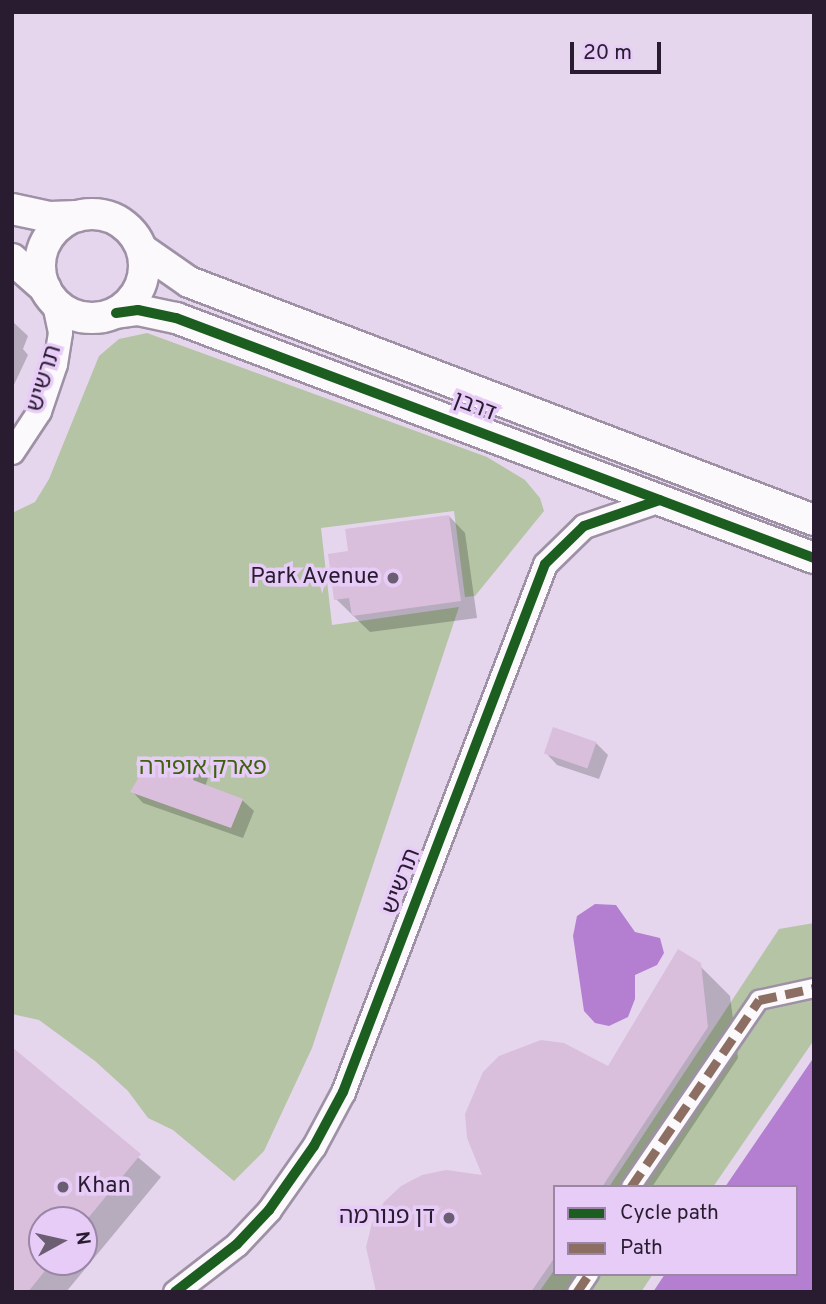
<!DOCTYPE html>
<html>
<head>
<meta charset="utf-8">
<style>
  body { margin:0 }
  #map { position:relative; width:826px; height:1304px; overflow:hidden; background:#e5d6ee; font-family:Overpass,"Noto Sans Hebrew",sans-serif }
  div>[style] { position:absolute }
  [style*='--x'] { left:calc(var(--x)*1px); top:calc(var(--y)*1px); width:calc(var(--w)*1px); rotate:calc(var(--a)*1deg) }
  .green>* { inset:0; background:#b4c4a4 }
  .water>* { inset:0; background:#b47fd1 }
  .shadow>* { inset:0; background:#0003 }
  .building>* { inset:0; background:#d9bfdc; transform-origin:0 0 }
  .roads { filter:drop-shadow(2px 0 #9e91a5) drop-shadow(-2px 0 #9e91a5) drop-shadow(0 2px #9e91a5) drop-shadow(0 -2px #9e91a5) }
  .pedestrian>* { height:18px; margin:-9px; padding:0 9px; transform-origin:9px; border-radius:9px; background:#fbf9fc }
  .minor>* { height:23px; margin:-11.5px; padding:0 11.5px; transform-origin:11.5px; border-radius:11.5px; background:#fbf9fc }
  .tertiary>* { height:30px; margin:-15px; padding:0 15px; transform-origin:15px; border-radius:15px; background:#fbf9fc }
  .tertiary>.ring { margin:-15px; padding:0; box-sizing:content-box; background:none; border:30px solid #fbf9fc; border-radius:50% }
  .quiet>* { height:9px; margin-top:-4.5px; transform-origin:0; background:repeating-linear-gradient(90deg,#8d6e63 0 18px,transparent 0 27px) }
  .cycleway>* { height:10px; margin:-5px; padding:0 5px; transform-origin:5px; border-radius:5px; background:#1b5e20 }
  .dots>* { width:19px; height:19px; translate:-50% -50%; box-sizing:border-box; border:4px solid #e7ccf8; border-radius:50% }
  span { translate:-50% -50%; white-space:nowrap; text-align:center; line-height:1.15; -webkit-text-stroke:7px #e7ccf8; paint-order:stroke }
  .street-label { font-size:23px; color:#291c30 }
  .poi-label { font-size:23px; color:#291c30 }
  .right { translate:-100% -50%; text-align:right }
  .left { translate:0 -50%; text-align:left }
  .park-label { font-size:23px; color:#3c630a }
  .frame { position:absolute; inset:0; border:14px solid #291c30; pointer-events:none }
  .legend { position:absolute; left:553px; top:1185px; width:245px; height:91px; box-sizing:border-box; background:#e7ccf8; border:2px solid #9b86a8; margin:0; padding:9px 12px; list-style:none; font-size:21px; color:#291c30 }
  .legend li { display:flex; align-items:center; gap:14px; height:35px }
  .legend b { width:35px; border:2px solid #9b86a8 }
  .north { position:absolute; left:28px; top:1206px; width:70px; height:70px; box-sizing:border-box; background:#e7ccf8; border:2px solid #9b86a8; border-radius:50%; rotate:82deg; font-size:19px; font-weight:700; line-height:28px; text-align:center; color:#291c30 }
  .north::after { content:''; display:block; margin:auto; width:24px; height:32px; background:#6b5d72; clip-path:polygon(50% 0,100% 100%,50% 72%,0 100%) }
  .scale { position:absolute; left:570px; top:42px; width:91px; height:32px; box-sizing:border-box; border:4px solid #291c30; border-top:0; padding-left:9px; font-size:21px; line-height:24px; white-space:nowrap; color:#291c30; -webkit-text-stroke:5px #e7ccf8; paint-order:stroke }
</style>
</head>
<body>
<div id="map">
  <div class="green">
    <i style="clip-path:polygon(147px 333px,487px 457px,525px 480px,540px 498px,544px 511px,475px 596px,465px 597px,454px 511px,321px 528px,332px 625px,459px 607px,312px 1048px,264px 1151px,234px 1181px,173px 1130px,148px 1118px,128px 1091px,95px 1061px,39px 1020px,12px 1014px,12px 513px,35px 502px,49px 479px,99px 356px,119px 339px)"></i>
    <i style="clip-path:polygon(814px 923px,814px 1040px,713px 1187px,609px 1187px,779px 929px)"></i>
    <i style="clip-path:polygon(555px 1269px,555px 1274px,653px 1274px,641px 1292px,539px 1292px)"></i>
  </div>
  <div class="water">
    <i style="clip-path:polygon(595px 904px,616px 905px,635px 932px,660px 938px,664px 953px,657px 965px,635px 975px,635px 999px,628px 1017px,609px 1026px,595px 1023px,584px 1011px,573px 936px,577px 916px)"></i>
    <i style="clip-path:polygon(814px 1057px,814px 1292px,653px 1292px,665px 1274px,796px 1274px,796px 1187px,725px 1187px)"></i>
  </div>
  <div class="shadow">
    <i style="clip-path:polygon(12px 321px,28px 336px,23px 349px,28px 355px,12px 389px)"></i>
    <i style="clip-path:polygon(449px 516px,465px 533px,477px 618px,370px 632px,336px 599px,350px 553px)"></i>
    <i style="clip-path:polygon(596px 743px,608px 755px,599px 779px,557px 765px,546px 753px)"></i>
    <i style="clip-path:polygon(159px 762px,196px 767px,208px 778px,205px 787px,242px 800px,254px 811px,243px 838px,143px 803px,132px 791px,146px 768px)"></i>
    <i style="clip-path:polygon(699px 965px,730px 996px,738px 1058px,652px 1187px,555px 1187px,555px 1274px,594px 1274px,582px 1292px,378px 1292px,368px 1247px,485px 1177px,608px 1068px)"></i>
    <i style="clip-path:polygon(evenodd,12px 1049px,161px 1177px,66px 1292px,12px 1292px,12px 1049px,42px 1220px,84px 1220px,84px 1262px,42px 1262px,42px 1220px)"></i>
  </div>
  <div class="building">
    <i style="clip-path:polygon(449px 515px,461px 601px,352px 616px,349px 598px,334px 600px,328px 554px,348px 551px,345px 529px)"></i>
    <i style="left:553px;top:727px;width:46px;height:28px;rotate:19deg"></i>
    <i style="clip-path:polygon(175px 759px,197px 765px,193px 780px,243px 799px,231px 828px,130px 792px,145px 767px)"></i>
    <i style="clip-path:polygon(678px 949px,701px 963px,708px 1027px,602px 1187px,555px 1187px,555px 1257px,531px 1292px,376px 1292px,366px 1247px,372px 1223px,384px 1202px,401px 1186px,422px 1175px,446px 1170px,482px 1175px,467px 1138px,465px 1114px,483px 1072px,499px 1056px,541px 1040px,564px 1043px,608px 1066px)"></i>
    <i style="clip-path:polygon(12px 1047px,141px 1154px,84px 1223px,42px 1220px,42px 1262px,52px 1262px,28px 1292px,12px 1292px)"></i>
  </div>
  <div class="roads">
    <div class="pedestrian">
      <i style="--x:631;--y:1187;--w:227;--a:-55.6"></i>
      <i style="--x:759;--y:1000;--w:56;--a:-12.3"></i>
      <i style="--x:577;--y:1292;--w:22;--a:-56"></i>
    </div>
    <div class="minor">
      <i style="--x:12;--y:452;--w:49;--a:-56.6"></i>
      <i style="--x:39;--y:411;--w:50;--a:-71.2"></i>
      <i style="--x:55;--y:364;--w:32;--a:-81"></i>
      <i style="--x:60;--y:332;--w:34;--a:-102"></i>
      <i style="--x:175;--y:1292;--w:78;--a:-37.7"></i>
      <i style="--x:237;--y:1244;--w:47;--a:-46.7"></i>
      <i style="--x:269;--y:1210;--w:78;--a:-54.9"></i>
      <i style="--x:314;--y:1146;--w:61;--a:-61.8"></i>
      <i style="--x:343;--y:1092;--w:565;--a:-69.06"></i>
      <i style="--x:545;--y:564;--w:54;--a:-44.3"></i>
      <i style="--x:584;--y:526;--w:80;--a:-18.9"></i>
    </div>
    <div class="tertiary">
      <i style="--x:12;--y:209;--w:39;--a:12"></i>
      <i style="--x:50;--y:217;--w:27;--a:-2"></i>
      <i class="ring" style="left:40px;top:214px;width:74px;height:74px"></i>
      <i style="--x:143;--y:250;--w:56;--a:34.8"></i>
      <i style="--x:189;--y:282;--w:669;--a:20.85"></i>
      <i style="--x:12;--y:259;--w:45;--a:41.4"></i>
      <i style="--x:116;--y:313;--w:22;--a:-8"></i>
      <i style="--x:138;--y:310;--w:39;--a:12"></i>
      <i style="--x:176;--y:318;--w:682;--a:20.62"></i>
    </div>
  </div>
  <div class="quiet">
    <i style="--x:631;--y:1187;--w:227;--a:-55.6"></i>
    <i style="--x:759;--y:1000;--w:56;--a:-12.3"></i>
    <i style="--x:577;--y:1292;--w:22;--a:-56"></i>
  </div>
  <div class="cycleway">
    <i style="--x:116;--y:313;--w:22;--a:-8"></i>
    <i style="--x:138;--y:310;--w:39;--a:12"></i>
    <i style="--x:176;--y:318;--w:682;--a:20.62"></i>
    <i style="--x:175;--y:1292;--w:78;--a:-37.7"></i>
    <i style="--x:237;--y:1244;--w:47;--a:-46.7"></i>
    <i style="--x:269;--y:1210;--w:78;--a:-54.9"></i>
    <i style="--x:314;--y:1146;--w:61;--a:-61.8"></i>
    <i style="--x:343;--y:1092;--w:565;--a:-69.06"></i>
    <i style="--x:545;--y:564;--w:54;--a:-44.3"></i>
    <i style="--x:584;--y:526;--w:80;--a:-18.9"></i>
  </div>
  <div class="dots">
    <i style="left:393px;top:578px;background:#6b5d72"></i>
    <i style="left:63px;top:1187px;background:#6b5d72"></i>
    <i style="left:449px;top:1218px;background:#6b5d72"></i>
  </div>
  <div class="street-label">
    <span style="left:46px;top:379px;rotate:-73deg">תרשיש</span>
    <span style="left:474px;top:408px;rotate:21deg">דרבן</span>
    <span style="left:403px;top:882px;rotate:-69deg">תרשיש</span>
  </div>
  <div class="poi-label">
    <span class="right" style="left:379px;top:578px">Park Avenue</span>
    <span class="left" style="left:77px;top:1187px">Khan</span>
    <span class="right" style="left:435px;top:1218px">דן פנורמה</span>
  </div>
  <div class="park-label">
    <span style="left:203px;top:769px">פארק אופירה</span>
  </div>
  <div class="frame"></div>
  <ul class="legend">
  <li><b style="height:9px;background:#1b5e20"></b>Cycle path</li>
  <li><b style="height:9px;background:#8d6e63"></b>Path</li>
  </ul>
  <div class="north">N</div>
  <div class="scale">20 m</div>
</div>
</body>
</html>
